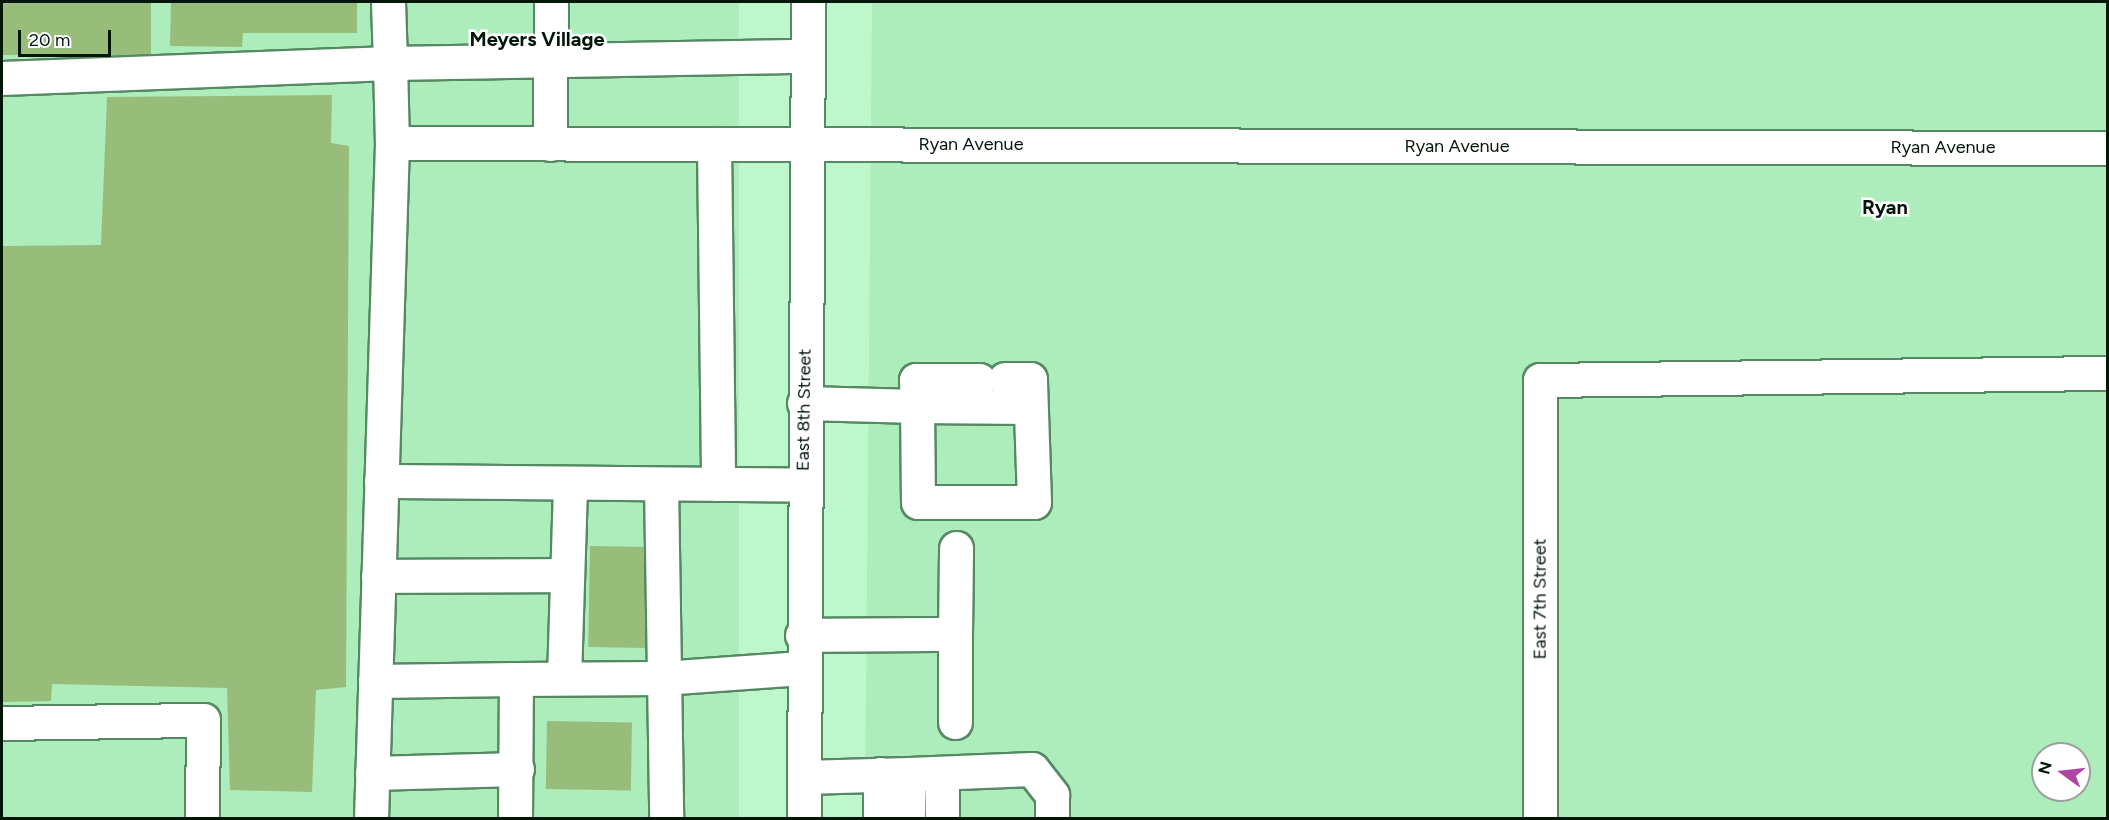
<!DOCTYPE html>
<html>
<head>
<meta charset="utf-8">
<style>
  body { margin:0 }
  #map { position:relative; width:2109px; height:820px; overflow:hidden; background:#bef7cb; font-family:Figtree,sans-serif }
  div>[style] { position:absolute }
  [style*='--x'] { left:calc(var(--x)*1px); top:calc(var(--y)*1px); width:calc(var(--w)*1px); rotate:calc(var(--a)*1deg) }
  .built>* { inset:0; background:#adecbb; transform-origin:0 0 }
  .building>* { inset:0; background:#98bc7a; transform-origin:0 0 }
  .roads { filter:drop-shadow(2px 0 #558963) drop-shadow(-2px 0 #558963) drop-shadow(0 2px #558963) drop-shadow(0 -2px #558963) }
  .minor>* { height:33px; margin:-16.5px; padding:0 16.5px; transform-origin:16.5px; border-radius:16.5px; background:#fff }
  .major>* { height:33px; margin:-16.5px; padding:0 16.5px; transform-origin:16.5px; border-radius:16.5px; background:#fff }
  span { translate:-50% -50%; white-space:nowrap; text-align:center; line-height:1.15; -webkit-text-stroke:5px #fff; paint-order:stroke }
  .street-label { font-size:18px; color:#021608 }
  .neighbourhood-label { font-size:20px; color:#021608; font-weight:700 }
  .frame { position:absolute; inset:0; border:3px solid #021608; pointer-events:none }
  .north { position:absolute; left:2031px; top:742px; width:60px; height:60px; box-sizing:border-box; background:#fff; border:2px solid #9aa29c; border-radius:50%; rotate:285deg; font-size:16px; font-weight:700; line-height:24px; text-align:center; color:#021608 }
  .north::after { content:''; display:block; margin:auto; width:21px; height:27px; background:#af44a4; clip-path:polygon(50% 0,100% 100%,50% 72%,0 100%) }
  .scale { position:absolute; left:18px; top:30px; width:93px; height:27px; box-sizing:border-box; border:3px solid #021608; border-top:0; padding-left:8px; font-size:18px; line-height:21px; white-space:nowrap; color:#021608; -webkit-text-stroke:4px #fff; paint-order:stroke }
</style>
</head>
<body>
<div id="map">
  <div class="built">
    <i style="left:2px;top:2px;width:737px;height:816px"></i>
    <i style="clip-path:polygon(evenodd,872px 2px,2107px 2px,2107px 818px,865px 818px,872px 2px,2043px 754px,2079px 754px,2079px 790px,2043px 790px,2043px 754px)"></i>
  </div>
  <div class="building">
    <i style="left:2px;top:2px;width:149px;height:53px"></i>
    <i style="clip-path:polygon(171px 2px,357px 2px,357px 33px,243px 33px,242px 47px,170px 46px)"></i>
    <i style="clip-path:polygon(332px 95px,331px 143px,349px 146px,346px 687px,316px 690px,312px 792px,230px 790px,227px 688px,52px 684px,51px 701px,2px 702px,2px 246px,101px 245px,107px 97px)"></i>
    <i style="left:590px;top:546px;width:58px;height:101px;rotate:1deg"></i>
    <i style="left:547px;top:721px;width:85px;height:68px;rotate:1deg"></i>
  </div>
  <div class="roads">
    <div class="minor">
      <i style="--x:388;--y:2;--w:61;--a:88.1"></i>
      <i style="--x:390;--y:63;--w:417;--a:-1"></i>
      <i style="--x:2;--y:78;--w:388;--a:-2.2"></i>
      <i style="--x:390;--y:63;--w:80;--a:88.6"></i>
      <i style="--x:392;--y:143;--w:675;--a:91.78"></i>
      <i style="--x:392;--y:143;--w:1716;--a:0.17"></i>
      <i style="--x:550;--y:144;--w:142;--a:-89.6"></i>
      <i style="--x:714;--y:144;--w:340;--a:89.3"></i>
      <i style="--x:979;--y:380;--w:63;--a:180"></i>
      <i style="--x:916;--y:380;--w:26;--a:88"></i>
      <i style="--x:917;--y:406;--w:113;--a:0.5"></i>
      <i style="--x:804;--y:403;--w:113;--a:1.5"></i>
      <i style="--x:917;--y:406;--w:96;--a:89.4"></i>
      <i style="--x:918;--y:502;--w:116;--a:0"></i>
      <i style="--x:1034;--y:502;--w:123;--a:-91.9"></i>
      <i style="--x:1030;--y:379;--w:25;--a:180"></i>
      <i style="--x:381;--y:481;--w:422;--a:0.5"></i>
      <i style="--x:661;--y:484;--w:334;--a:89.1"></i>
      <i style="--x:378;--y:576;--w:188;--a:-0.3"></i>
      <i style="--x:802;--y:635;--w:153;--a:-0.4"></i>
      <i style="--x:955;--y:634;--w:86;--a:-89.3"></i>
      <i style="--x:564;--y:678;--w:195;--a:-88.2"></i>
      <i style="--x:375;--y:681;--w:141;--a:-0.8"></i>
      <i style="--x:955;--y:722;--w:88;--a:-90"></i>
      <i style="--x:2;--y:723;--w:201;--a:-0.9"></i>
      <i style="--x:203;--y:720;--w:98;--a:90.6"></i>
      <i style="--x:372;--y:773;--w:145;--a:-1.6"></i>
      <i style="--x:804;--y:777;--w:105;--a:-1.6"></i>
      <i style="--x:515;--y:818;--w:139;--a:-89.6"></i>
      <i style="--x:516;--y:679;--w:146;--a:-0.4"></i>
      <i style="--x:662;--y:678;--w:140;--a:-4.1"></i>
      <i style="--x:880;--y:818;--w:44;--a:-90"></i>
      <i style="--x:908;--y:818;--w:44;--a:-88.7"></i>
      <i style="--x:909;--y:774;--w:123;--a:-2.3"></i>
      <i style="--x:1032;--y:769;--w:33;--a:52"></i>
      <i style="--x:1052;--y:795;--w:23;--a:90"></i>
      <i style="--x:942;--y:818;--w:45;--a:-90"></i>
      <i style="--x:1540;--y:818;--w:438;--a:-90"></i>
      <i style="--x:1540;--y:380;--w:568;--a:-0.71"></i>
    </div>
    <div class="major">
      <i style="--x:804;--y:818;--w:816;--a:-89.72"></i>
    </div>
  </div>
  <div class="street-label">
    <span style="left:971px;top:144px">Ryan Avenue</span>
    <span style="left:1457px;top:146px">Ryan Avenue</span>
    <span style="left:1943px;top:147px">Ryan Avenue</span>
    <span style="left:804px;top:410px;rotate:-89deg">East 8th Street</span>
    <span style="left:1540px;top:599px;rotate:-90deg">East 7th Street</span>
  </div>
  <div class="neighbourhood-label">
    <span style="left:537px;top:39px">Meyers Village</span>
    <span style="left:1885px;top:207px">Ryan</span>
  </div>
  <div class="frame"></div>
  <div class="north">N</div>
  <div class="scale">20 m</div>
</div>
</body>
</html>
